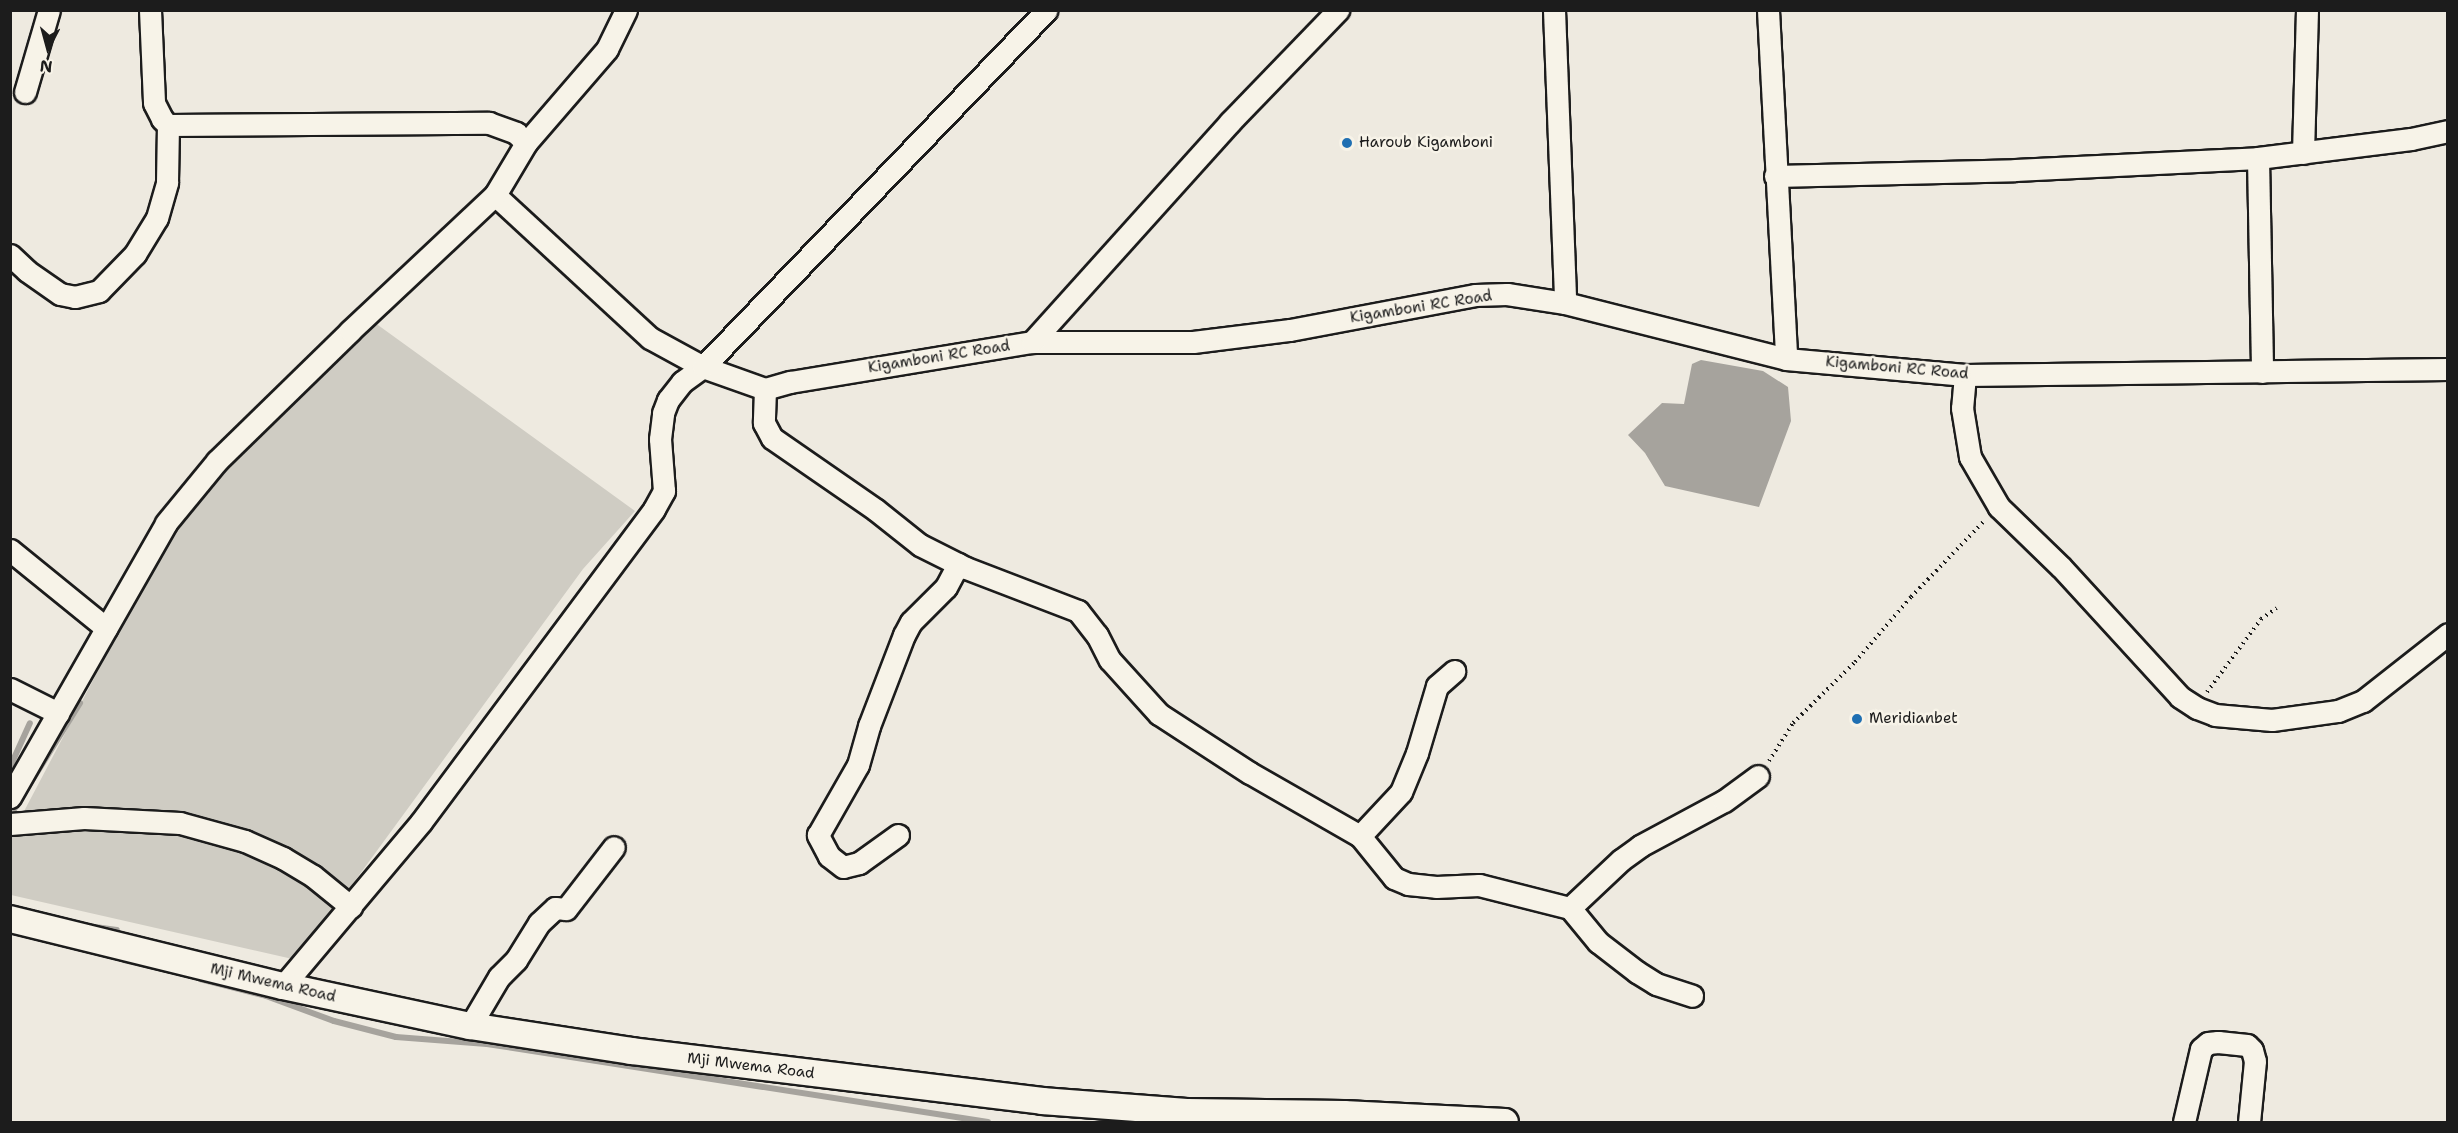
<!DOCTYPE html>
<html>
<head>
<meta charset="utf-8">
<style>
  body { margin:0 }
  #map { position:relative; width:2458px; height:1133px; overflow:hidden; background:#eeeae0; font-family:"Shantell Sans",sans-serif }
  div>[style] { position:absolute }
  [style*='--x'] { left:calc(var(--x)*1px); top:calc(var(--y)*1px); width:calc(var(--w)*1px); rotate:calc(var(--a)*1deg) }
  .green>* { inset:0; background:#cfccc3 }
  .water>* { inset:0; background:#a6a39d }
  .stream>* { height:6px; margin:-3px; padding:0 3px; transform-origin:3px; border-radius:3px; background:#a6a39d }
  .path>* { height:4px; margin-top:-2px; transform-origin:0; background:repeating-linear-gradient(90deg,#1c1c1c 0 1.5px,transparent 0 6px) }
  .roads { filter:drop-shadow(2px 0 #1c1c1c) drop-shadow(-2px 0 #1c1c1c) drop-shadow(0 2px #1c1c1c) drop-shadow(0 -2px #1c1c1c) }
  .minor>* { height:21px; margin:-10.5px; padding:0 10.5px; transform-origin:10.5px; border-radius:10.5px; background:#f7f3e8 }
  .major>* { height:26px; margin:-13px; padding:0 13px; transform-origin:13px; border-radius:13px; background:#f7f3e8 }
  .dots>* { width:16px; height:16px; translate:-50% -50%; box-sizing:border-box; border:3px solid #f7f3e8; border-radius:50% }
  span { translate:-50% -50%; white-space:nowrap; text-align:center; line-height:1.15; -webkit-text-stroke:5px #f7f3e8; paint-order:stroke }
  .poi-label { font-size:15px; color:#1c1c1c }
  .left { translate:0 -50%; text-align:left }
  .street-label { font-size:15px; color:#1c1c1c }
  .frame { position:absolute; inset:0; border:12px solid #1c1c1c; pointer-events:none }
  .north { position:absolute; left:18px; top:18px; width:60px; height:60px; -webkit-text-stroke:4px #f7f3e8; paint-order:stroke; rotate:186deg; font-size:16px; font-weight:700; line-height:24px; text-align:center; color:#1c1c1c }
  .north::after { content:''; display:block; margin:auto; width:21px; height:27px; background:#1c1c1c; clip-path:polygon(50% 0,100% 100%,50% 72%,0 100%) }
</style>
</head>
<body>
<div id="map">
  <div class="green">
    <i style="clip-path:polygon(371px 320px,635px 511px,583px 569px,297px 960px,11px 895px,11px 836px,179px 517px)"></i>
  </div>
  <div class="water">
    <i style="clip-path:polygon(1701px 360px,1763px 371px,1788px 387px,1791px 421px,1759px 507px,1665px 486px,1645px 453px,1628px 435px,1662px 403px,1684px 404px,1692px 364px)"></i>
  </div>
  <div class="stream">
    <i style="--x:10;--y:767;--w:48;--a:-65.6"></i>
    <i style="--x:10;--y:816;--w:133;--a:-58.2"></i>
    <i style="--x:88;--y:926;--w:29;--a:8"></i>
    <i style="--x:124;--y:960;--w:47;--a:13.4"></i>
    <i style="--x:200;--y:979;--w:68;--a:14.4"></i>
    <i style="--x:266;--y:996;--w:72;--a:20.2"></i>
    <i style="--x:334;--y:1021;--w:64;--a:14.5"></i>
    <i style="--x:396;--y:1037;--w:91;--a:4.4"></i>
    <i style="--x:487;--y:1044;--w:507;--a:8.85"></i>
  </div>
  <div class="path">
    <i style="--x:2207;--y:692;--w:91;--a:-53.5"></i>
    <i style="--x:2261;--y:619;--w:19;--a:-35"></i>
    <i style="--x:1769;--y:761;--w:45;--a:-57.7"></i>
    <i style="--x:1793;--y:723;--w:87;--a:-44.5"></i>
    <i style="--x:1855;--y:662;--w:86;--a:-49.3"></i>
    <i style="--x:1911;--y:597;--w:107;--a:-46.1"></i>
  </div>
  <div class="roads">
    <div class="minor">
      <i style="--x:150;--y:10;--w:93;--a:87.5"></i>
      <i style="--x:154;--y:103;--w:18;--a:63"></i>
      <i style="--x:162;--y:119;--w:8;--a:45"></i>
      <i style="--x:168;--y:125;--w:321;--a:-0.4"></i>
      <i style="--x:489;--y:123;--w:29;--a:20"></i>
      <i style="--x:516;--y:133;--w:14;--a:45"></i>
      <i style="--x:1554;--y:10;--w:293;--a:87.8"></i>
      <i style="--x:1768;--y:10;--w:349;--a:87"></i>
      <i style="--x:25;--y:92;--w:85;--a:-73.7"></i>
      <i style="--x:2303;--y:153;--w:143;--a:-88.4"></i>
      <i style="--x:2258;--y:158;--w:214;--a:88.9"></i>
      <i style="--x:1775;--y:176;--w:240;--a:-1.4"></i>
      <i style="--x:2015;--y:170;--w:243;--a:-2.8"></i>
      <i style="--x:2258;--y:158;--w:154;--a:-7.1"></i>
      <i style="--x:2411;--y:139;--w:38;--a:-12"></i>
      <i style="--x:495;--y:195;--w:211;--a:42.7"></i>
      <i style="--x:650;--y:338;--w:60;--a:28.7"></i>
      <i style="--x:703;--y:367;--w:66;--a:19.5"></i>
      <i style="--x:765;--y:389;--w:26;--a:-16"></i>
      <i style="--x:790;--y:382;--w:245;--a:-9.4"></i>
      <i style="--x:1032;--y:342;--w:161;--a:0"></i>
      <i style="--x:1193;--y:342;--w:98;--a:-7.1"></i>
      <i style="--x:1290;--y:330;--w:188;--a:-10.7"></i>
      <i style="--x:1475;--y:295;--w:32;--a:-2"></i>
      <i style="--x:1507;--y:294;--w:59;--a:8.8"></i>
      <i style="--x:1565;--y:303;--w:228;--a:14.2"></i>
      <i style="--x:1786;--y:359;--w:180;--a:5.1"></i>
      <i style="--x:1965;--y:375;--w:483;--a:-0.7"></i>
      <i style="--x:10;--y:255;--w:23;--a:43"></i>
      <i style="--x:27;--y:271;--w:40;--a:34.9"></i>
      <i style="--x:60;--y:294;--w:15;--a:11"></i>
      <i style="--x:75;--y:297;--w:25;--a:-14"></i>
      <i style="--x:99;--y:291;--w:52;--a:-45.8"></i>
      <i style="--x:135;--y:254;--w:42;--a:-58.6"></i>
      <i style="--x:157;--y:218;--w:37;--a:-74"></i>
      <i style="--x:167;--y:182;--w:57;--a:-89"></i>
      <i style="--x:1032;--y:342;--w:296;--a:-48"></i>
      <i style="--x:1230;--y:122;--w:156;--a:-46"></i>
      <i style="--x:1965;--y:375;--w:33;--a:95"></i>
      <i style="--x:1962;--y:408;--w:50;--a:80.7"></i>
      <i style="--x:1970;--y:457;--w:58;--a:59.9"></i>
      <i style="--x:1999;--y:507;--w:86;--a:44.1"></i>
      <i style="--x:2061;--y:567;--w:176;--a:47.5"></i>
      <i style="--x:2180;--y:697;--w:20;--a:33"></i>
      <i style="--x:2197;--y:708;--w:19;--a:21"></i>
      <i style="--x:2215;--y:715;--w:57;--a:5"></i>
      <i style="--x:2272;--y:720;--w:67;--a:-7.8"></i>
      <i style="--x:2338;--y:711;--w:27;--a:-22"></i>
      <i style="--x:2363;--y:701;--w:108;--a:-38.2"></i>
      <i style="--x:765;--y:389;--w:34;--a:92"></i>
      <i style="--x:764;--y:423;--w:17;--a:62"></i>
      <i style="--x:772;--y:438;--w:126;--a:34.7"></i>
      <i style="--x:876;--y:510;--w:56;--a:38.5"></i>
      <i style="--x:920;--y:545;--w:51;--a:26.6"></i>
      <i style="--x:966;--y:568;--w:120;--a:21"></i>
      <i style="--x:1078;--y:611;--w:31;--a:52"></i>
      <i style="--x:1097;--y:635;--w:28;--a:63"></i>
      <i style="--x:1110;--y:660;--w:73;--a:47.8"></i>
      <i style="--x:1159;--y:714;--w:108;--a:33"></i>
      <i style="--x:1250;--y:773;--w:127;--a:29.8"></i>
      <i style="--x:1360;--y:836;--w:54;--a:51"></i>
      <i style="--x:1394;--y:878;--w:15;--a:23"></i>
      <i style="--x:1408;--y:884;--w:28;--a:6"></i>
      <i style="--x:1436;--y:887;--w:43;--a:-2.7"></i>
      <i style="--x:1479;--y:885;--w:94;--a:14.2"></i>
      <i style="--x:1570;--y:908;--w:44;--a:50.5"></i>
      <i style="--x:1598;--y:942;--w:49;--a:37.6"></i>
      <i style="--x:1637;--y:972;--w:22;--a:32"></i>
      <i style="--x:1656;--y:984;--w:38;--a:18"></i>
      <i style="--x:10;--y:550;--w:124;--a:39.1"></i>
      <i style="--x:10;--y:689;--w:54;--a:26.6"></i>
      <i style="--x:10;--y:797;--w:315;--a:-60.3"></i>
      <i style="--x:166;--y:523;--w:80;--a:-50.6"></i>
      <i style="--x:217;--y:461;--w:186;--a:-44.3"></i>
      <i style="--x:350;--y:331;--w:199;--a:-43.2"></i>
      <i style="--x:495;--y:195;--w:61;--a:-59.2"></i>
      <i style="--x:526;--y:143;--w:124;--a:-49.2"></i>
      <i style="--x:607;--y:49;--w:43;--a:-64"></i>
      <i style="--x:10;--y:824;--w:74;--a:-4.6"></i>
      <i style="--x:84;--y:818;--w:96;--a:3"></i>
      <i style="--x:180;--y:823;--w:67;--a:15.5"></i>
      <i style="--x:245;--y:841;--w:42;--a:24.1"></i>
      <i style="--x:283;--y:858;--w:35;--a:31"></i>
      <i style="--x:313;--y:876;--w:49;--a:39.2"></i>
      <i style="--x:898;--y:835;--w:48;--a:144.3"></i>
      <i style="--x:859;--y:863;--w:16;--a:166"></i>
      <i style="--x:843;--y:867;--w:18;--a:-142"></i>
      <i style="--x:829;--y:856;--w:24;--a:-118"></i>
      <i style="--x:818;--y:835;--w:81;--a:-60.3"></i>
      <i style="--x:858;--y:765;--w:41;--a:-74.2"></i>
      <i style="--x:869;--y:726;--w:97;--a:-69"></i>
      <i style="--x:904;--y:635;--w:15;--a:-62"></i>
      <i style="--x:911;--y:622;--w:49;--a:-45"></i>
      <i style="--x:946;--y:587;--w:26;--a:-62"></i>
      <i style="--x:1360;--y:836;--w:60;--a:-47"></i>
      <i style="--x:1401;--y:792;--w:42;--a:-67.7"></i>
      <i style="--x:1417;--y:753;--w:70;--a:-73.4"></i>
      <i style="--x:1437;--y:686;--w:23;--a:-41"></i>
      <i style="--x:1570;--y:908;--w:70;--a:-43.3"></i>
      <i style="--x:1621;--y:860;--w:24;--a:-36"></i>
      <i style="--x:1640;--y:846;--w:95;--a:-28.2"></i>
      <i style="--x:1724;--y:801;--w:42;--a:-36.3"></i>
      <i style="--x:283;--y:986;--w:214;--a:-49.9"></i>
      <i style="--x:421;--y:822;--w:390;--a:-53.3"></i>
      <i style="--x:654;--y:509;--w:21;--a:-61"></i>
      <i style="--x:664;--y:491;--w:52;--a:-94.4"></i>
      <i style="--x:660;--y:439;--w:26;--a:-83"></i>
      <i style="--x:663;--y:413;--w:14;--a:-69"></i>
      <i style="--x:668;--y:400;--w:23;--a:-52"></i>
      <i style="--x:682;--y:382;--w:26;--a:-36"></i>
      <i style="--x:703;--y:367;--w:495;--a:-46.1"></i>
      <i style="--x:470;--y:1026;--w:57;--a:-59.4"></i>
      <i style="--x:499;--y:977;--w:24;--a:-45"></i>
      <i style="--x:516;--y:960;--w:44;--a:-58.1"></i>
      <i style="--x:539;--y:923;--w:22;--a:-43"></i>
      <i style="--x:555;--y:908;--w:11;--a:5"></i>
      <i style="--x:566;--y:909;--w:78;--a:-52.3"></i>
      <i style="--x:2184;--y:1122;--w:75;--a:-76.9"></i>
      <i style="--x:2201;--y:1049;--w:9;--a:-41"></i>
      <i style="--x:2208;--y:1043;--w:10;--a:-6"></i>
      <i style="--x:2218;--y:1042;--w:29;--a:6"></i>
      <i style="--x:2247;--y:1045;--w:7;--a:45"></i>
      <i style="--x:2252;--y:1050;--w:11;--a:75"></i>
      <i style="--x:2255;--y:1061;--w:61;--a:95.6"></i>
    </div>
    <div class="major">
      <i style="--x:10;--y:919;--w:281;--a:13.8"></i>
      <i style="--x:283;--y:986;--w:191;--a:12.1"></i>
      <i style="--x:470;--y:1026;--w:163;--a:8.8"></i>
      <i style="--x:631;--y:1051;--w:414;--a:6.9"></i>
      <i style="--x:1042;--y:1101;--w:145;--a:4.3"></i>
      <i style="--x:1187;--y:1112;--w:157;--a:0.7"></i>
      <i style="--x:1344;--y:1114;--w:161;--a:2.8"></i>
    </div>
  </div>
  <div class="dots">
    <i style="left:1347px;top:143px;background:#1f6fb2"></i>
    <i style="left:1857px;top:719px;background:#1f6fb2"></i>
  </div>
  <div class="poi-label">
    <span class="left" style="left:1359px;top:143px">Haroub Kigamboni</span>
    <span class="left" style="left:1869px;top:719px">Meridianbet</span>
  </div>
  <div class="street-label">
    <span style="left:1421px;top:307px;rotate:-9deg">Kigamboni RC Road</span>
    <span style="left:939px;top:357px;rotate:-9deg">Kigamboni RC Road</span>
    <span style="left:1897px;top:368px;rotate:5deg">Kigamboni RC Road</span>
    <span style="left:273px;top:983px;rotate:13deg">Mji Mwema Road</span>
    <span style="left:751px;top:1066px;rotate:7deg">Mji Mwema Road</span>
  </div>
  <div class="frame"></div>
  <div class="north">N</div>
</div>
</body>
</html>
